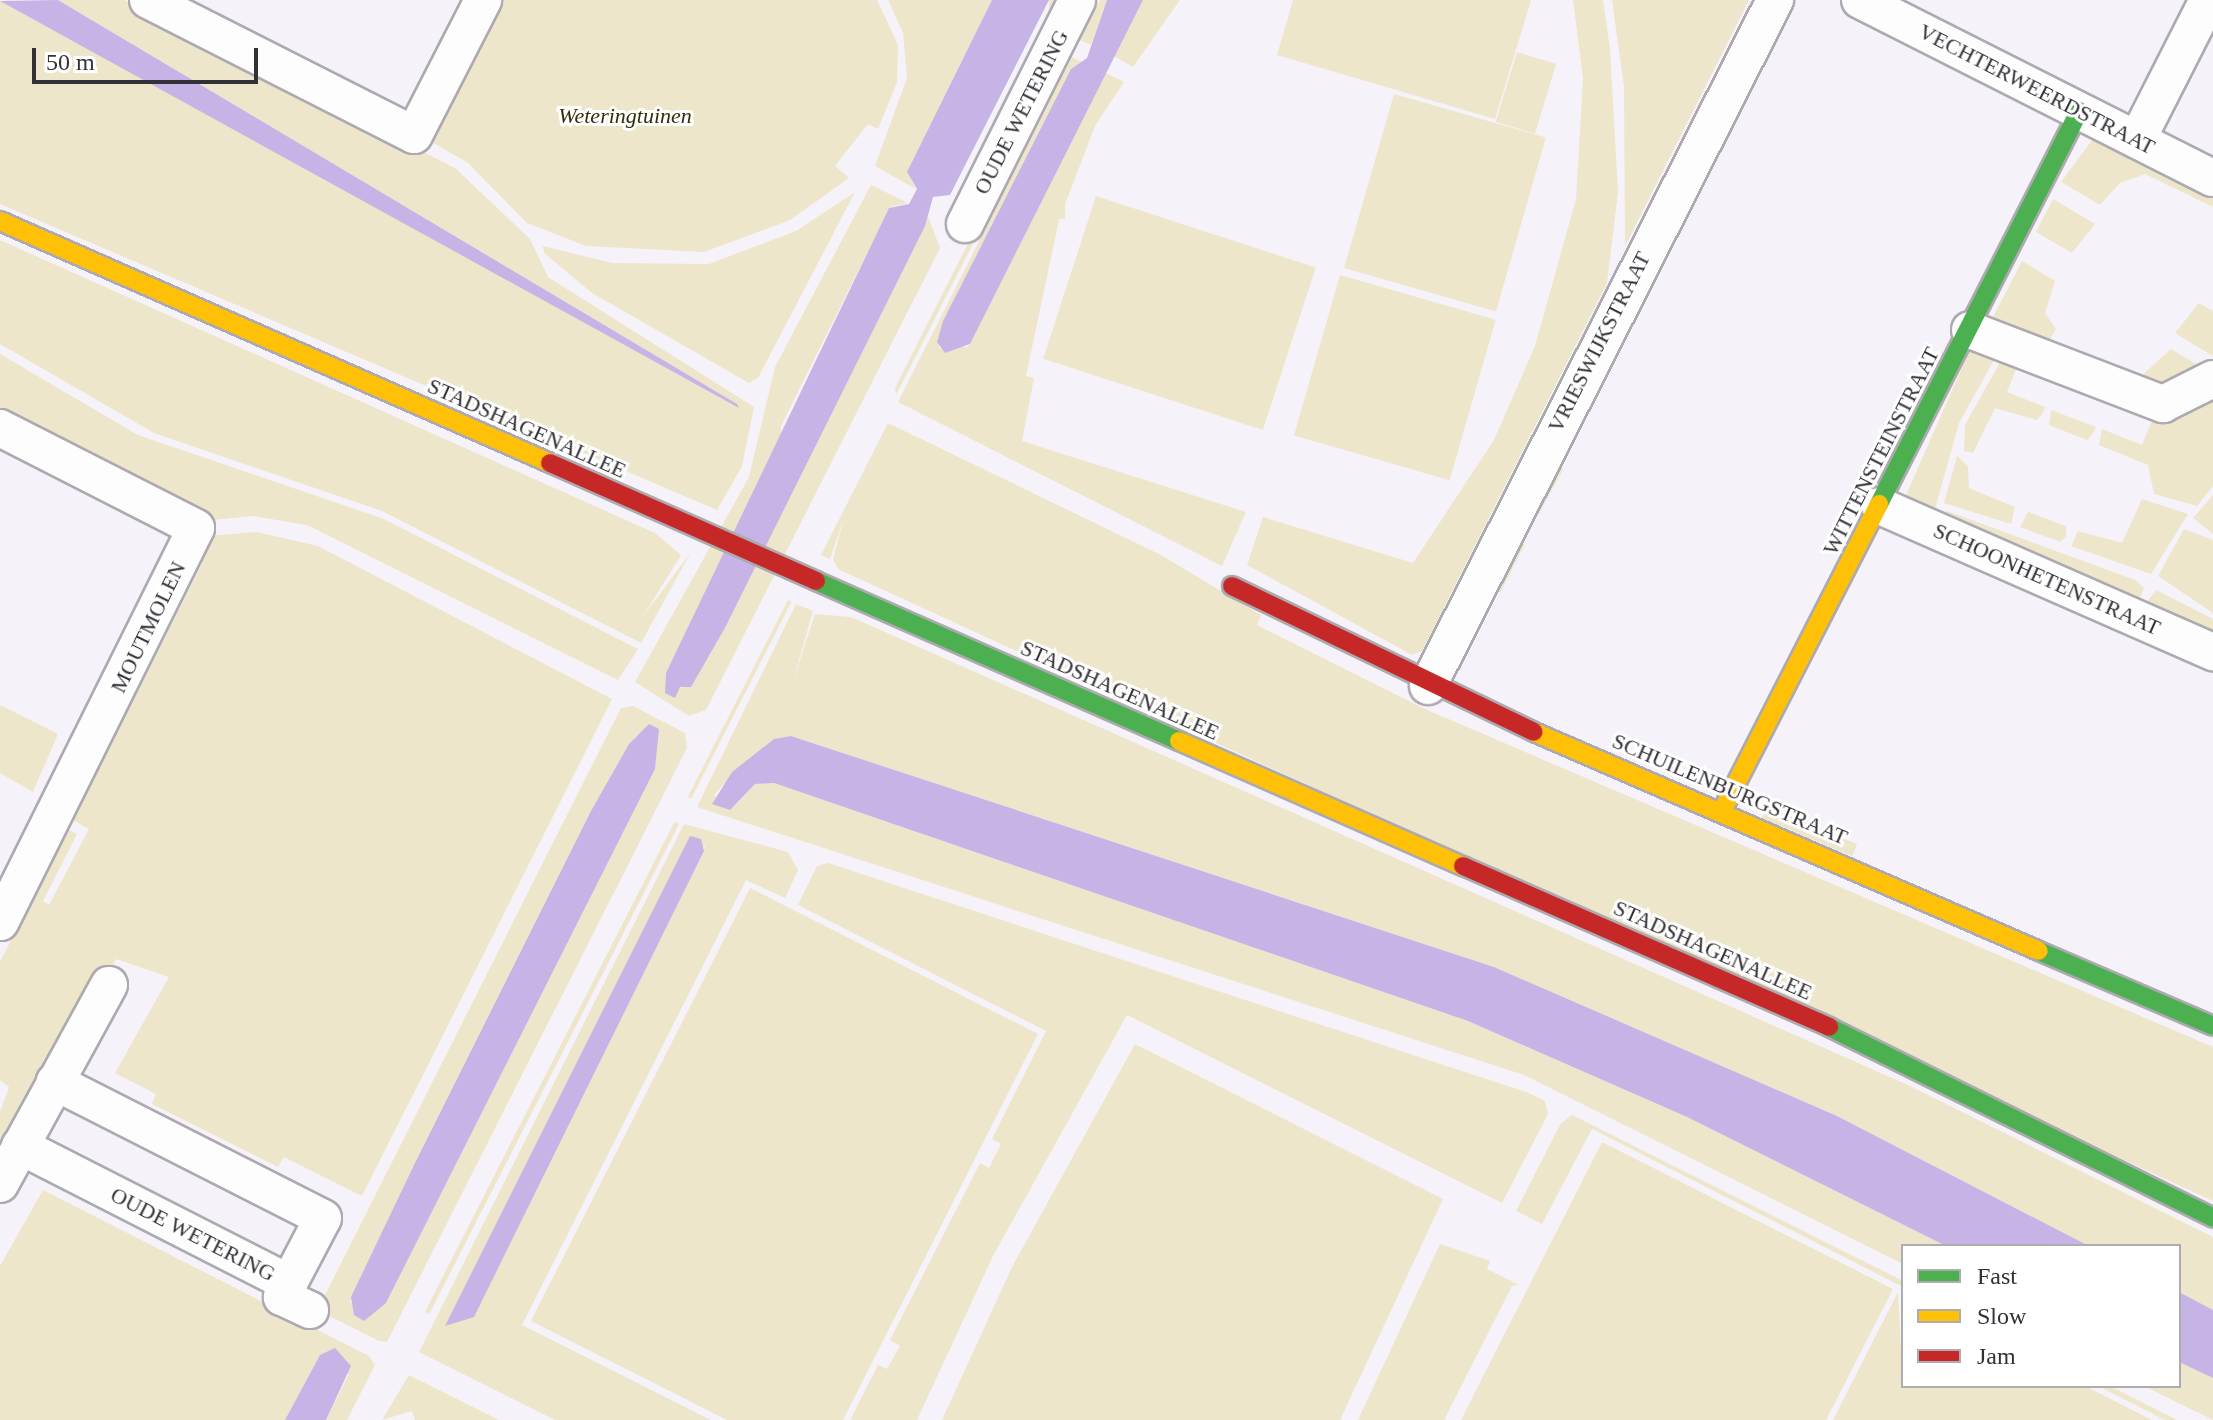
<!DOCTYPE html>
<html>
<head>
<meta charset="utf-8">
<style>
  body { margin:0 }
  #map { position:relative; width:2213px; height:1420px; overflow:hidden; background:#f5f3f9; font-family:Georgia,serif }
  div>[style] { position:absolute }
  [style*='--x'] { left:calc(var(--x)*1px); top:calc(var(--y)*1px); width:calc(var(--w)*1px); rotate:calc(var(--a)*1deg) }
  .green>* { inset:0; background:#ede6ca; transform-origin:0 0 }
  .water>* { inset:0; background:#c7b4e7 }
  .roads { filter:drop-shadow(2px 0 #acaab0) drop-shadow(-2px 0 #acaab0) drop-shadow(0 2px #acaab0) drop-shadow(0 -2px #acaab0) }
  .street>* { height:36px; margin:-18px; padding:0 18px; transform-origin:18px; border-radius:18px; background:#fefdfe }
  .fast>* { height:18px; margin:-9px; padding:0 9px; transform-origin:9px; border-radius:9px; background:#4caf50 }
  .slow>* { height:18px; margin:-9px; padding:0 9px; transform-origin:9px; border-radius:9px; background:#ffc107 }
  .jam>* { height:18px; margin:-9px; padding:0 9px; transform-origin:9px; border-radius:9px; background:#c62828 }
  span { translate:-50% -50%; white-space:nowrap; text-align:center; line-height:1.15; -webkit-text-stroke:6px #fff; paint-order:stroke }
  .street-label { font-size:22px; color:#333037 }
  .park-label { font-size:22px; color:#342e0a; font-style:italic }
  .legend { position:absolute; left:1901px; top:1244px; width:280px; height:144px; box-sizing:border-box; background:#fff; border:2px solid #adacaf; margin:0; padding:10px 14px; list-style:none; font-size:24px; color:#333037 }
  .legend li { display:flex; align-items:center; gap:16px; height:40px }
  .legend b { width:40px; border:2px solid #adacaf }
  .scale { position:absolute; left:32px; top:48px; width:226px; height:36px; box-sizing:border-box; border:4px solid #333037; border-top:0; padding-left:10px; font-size:24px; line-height:28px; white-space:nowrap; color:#333037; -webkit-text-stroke:6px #fff; paint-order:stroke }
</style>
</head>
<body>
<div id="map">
  <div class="green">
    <i style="clip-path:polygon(58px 0,124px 0,455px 168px,530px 239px,548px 277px,754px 407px,742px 466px,717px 510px,0 204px,0 1px,737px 404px)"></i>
    <i style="clip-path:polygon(497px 0,877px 0,898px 45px,897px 82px,878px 129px,868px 124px,835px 166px,849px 178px,790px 220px,704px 252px,586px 246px,527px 223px,468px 163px,427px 139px)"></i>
    <i style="clip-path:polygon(888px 0,992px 0,907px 172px,916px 189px,875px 166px,907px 78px,903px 33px)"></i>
    <i style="left:1049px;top:0;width:16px;height:219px"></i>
    <i style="clip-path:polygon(1100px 0,1107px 0,1091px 45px,1080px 40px)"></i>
    <i style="clip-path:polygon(1143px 0,1180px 0,1133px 67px,1114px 56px)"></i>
    <i style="clip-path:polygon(1293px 0,1531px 0,1495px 119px,1277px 55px)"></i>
    <i style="clip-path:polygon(1573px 0,1603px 0,1610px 49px,1618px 192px,1607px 283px,1422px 651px,1412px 655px,1247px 565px,1263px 517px,1413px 563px,1494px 440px,1535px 346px,1576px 199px,1583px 79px)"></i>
    <i style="clip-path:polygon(1612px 0,1749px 0,1625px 246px,1624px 87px)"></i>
    <i style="left:1517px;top:52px;width:41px;height:73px;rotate:17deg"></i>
    <i style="clip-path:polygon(1064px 53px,1069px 55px,896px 395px,895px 388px)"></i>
    <i style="clip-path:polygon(1072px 57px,1082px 62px,1071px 69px,943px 321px,939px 348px,968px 347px,1106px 73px,1124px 82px,1095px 126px,1059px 220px,1026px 376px,1034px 378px,1022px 441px,1246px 512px,1222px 566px,898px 402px)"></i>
    <i style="left:1394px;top:94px;width:158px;height:181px;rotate:16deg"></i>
    <i style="clip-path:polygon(2095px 136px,2213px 190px,2213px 207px,2145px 174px,2120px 183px,2100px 205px,2061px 182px)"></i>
    <i style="clip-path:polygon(871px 185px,908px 203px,890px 207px,781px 426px,781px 443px,666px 673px,666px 693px,681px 688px,726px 626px,928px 216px,940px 248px,706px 710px,689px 716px,635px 682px,749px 477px,775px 367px)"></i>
    <i style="clip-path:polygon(855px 192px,758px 378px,749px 383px,592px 293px,544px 253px,543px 246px,612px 263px,709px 264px,796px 231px)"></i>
    <i style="left:1096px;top:196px;width:231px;height:171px;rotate:18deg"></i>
    <i style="clip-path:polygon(2053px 199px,2095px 224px,2072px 253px,2036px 232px)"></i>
    <i style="clip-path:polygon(0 240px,655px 533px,681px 555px,642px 618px,691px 552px,641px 643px,382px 511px,154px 433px,0 344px)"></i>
    <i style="clip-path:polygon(2022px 261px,2055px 281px,2045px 313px,2056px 329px,2046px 346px,2141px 376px,2171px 349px,2203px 368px,2173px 391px,2006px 335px,1993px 317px)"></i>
    <i style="left:1340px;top:275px;width:162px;height:167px;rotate:16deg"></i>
    <i style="clip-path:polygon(2199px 303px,2213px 311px,2213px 356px,2175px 333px)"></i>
    <i style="clip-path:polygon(1999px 351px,1959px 423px,1933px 516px,1911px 507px,1906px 495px,1969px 352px)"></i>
    <i style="clip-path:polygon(2005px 353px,2020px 359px,2007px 392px,2045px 407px,2043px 413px,2037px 420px,1995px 408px,1973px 453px,1964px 451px,1965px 425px)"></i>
    <i style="clip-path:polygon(0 354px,138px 435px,384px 519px,638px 649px,618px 680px,307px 525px,253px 516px,202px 521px,0 408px)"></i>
    <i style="clip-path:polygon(2213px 391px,2213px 486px,2197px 506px,2154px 494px,2148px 465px,2099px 445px,2102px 429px,2142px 445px,2156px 411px)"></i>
    <i style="clip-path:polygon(2051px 410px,2096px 427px,2093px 433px,2087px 440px,2049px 425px)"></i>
    <i style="clip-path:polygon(888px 423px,1161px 555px,1261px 615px,1257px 625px,1425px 709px,2213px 1047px,2213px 1201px,838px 569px,833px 559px,844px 518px,830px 559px,821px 555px)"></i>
    <i style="clip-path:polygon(1957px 456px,1968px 466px,1969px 488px,2015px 507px,2011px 524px,1944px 503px)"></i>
    <i style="left:1552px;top:463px;width:13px;height:51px;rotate:29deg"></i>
    <i style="clip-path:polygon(2213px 495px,2213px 534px,2193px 518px)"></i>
    <i style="clip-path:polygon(2142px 499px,2188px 514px,2151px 574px,2071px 546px,2078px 531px,2122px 543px)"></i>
    <i style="clip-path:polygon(1947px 511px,2135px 580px,2144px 588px,2138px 603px,1941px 514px)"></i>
    <i style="clip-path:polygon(2028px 512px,2066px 526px,2066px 536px,2061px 542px,2020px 527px)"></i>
    <i style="clip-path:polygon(2184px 529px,2213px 540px,2213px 613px,2158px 576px)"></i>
    <i style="clip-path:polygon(257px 532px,318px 546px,612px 699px,362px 1196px,284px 1157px,278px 1167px,152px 1104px,156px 1094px,115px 1073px,169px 977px,116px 959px,0 1168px,0 1112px,9px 1087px,0 1080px,0 962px,67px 829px,77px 834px,43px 901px,49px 905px,89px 829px,65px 816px,104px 739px,113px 741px,203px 562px,196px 557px,208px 536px)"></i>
    <i style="left:1513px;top:539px;width:13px;height:54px;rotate:27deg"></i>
    <i style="clip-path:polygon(2156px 590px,2213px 619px,2213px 640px,2144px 606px)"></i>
    <i style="left:788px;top:600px;width:4px;height:221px;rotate:27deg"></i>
    <i style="clip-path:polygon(796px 604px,813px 611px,792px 684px,815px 614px,851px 617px,1910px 1086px,2213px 1237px,2213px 1310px,2179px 1292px,2179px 1246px,2089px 1246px,1837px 1116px,1494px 967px,791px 736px,740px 766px,714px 795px,733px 807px,755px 784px,774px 783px,1468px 1021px,1687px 1117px,1946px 1246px,1903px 1246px,1903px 1264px,1524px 1075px,697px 807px)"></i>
    <i style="clip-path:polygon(0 705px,58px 734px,33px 792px,0 773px)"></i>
    <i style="clip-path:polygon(evenodd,633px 706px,685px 733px,687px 748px,387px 1342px,379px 1341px,327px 1315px,322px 1301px,621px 708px,633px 706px,658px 729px,655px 769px,386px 1303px,350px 1303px,591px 811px,636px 736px,658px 729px)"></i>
    <i style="left:1767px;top:806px;width:98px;height:13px;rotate:23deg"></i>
    <i style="left:679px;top:824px;width:550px;height:5px;rotate:117deg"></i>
    <i style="clip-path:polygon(evenodd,684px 824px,788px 852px,798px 870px,785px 898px,746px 880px,522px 1325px,711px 1420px,555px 1420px,419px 1352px,684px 824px,705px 844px,704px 851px,474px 1317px,705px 844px)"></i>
    <i style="clip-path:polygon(828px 863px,1529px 1093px,1545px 1101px,1548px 1114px,1502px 1203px,1127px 1015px,993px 1256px,917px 1420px,850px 1420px,878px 1365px,887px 1369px,900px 1346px,890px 1340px,980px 1163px,989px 1168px,1001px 1144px,992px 1139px,1046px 1031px,798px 905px,817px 866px)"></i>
    <i style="clip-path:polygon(750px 888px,1038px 1034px,843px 1420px,727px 1420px,531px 1321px)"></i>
    <i style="clip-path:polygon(1135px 1044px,1443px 1199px,1340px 1420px,942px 1420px,1012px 1267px)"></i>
    <i style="clip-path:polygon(1572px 1115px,1903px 1281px,1903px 1287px,1592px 1129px,1542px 1224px,1516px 1211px,1561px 1123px)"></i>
    <i style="clip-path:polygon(1602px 1142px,1893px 1289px,1826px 1420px,1461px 1420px)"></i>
    <i style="clip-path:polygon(43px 1190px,369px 1356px,375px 1365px,347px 1420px,326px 1420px,349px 1374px,320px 1355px,285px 1420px,0 1420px,0 1266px)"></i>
    <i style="clip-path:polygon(1440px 1244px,1490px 1261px,1487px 1269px,1519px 1285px,1512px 1286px,1444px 1420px,1358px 1420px)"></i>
    <i style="clip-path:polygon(1898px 1292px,1903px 1386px,2085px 1386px,2152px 1420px,1833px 1420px)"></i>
    <i style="clip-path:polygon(2179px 1362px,2213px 1378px,2213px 1420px,2144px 1386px,2179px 1386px)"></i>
    <i style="clip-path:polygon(409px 1375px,499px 1420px,415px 1420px,412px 1411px,382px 1420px)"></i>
    <i style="clip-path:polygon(2098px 1386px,2110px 1386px,2177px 1420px,2165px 1420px)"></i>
  </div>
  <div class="water">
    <i style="clip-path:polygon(58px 0,737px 404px,739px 408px,0 1px)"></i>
    <i style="clip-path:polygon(992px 0,1049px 0,950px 195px,933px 197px,925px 226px,726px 626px,691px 687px,680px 687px,675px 698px,665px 693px,666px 673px,889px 208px,909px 204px,917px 189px,907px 172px)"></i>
    <i style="clip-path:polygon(1107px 0,1143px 0,970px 344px,945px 353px,937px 342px,943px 321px,1071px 69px,1087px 58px)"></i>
    <i style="clip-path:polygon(649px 724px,659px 729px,655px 769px,386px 1303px,364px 1321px,354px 1315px,351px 1297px,415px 1163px,591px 811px,629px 744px)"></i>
    <i style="clip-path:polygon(791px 736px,1494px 967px,1837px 1116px,2089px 1246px,1946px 1246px,1687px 1117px,1468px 1021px,774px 783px,755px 784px,730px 810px,712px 804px,732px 772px,774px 739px)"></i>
    <i style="clip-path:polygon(690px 836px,701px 839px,704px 851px,474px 1317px,445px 1326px)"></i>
    <i style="clip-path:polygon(2179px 1292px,2213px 1310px,2213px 1378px,2179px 1362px)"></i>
    <i style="clip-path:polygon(335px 1348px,351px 1366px,326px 1420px,285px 1420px,320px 1355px)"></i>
  </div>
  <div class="roads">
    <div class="street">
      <i style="--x:148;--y:0;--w:298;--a:26.9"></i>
      <i style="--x:414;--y:135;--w:152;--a:-62.9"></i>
      <i style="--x:1860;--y:0;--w:395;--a:26.8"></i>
      <i style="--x:2137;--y:140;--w:157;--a:-63.1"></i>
      <i style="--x:965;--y:224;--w:250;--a:-63.4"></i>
      <i style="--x:1970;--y:330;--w:207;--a:21"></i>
      <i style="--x:2163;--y:404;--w:56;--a:-26.6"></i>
      <i style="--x:0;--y:428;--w:220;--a:27"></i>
      <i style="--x:196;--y:528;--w:440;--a:116.4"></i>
      <i style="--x:1880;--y:506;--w:364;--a:23.7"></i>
      <i style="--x:1428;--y:686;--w:769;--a:-63.17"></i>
      <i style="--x:20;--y:1146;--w:302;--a:27"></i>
      <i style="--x:289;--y:1283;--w:73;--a:-62.4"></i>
      <i style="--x:323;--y:1218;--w:301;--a:-153.1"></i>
      <i style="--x:0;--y:1184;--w:227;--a:-61.3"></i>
      <i style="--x:289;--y:1283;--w:16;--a:117"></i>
      <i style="--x:282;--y:1297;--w:31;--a:25"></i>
    </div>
    <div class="fast">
      <i style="--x:1879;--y:504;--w:441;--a:-63"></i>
      <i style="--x:816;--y:581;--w:397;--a:23.8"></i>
      <i style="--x:2039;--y:951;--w:189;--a:23.3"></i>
      <i style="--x:1829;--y:1027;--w:429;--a:26.4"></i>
    </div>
    <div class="slow">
      <i style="--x:0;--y:221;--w:601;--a:23.75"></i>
      <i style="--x:1534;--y:732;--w:550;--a:23.44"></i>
      <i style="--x:1179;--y:741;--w:310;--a:23.8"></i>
      <i style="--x:1722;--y:811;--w:345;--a:-62.9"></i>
    </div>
    <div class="jam">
      <i style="--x:550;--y:463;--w:291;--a:23.9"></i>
      <i style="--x:1232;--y:586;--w:335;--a:25.8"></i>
      <i style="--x:1463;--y:866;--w:400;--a:23.7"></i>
    </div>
  </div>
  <div class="street-label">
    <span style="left:2037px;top:89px;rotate:27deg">VECHTERWEERDSTRAAT</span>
    <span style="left:1021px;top:112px;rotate:-63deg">OUDE WETERING</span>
    <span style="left:1599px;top:342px;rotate:-63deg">VRIESWIJKSTRAAT</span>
    <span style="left:527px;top:428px;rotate:24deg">STADSHAGENALLEE</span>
    <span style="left:1881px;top:451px;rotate:-63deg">WITTENSTEINSTRAAT</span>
    <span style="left:2047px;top:579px;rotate:24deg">SCHOONHETENSTRAAT</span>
    <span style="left:148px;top:627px;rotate:-64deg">MOUTMOLEN</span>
    <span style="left:1120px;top:690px;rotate:24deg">STADSHAGENALLEE</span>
    <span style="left:1730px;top:789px;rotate:23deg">SCHUILENBURGSTRAAT</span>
    <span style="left:1713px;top:950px;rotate:24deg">STADSHAGENALLEE</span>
    <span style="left:193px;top:1234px;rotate:27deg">OUDE WETERING</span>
  </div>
  <div class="park-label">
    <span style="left:625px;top:116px">Weteringtuinen</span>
  </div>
  <ul class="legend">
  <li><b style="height:10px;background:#4caf50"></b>Fast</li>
  <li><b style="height:10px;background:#ffc107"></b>Slow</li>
  <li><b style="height:10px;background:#c62828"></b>Jam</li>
  </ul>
  <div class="scale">50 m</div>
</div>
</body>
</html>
